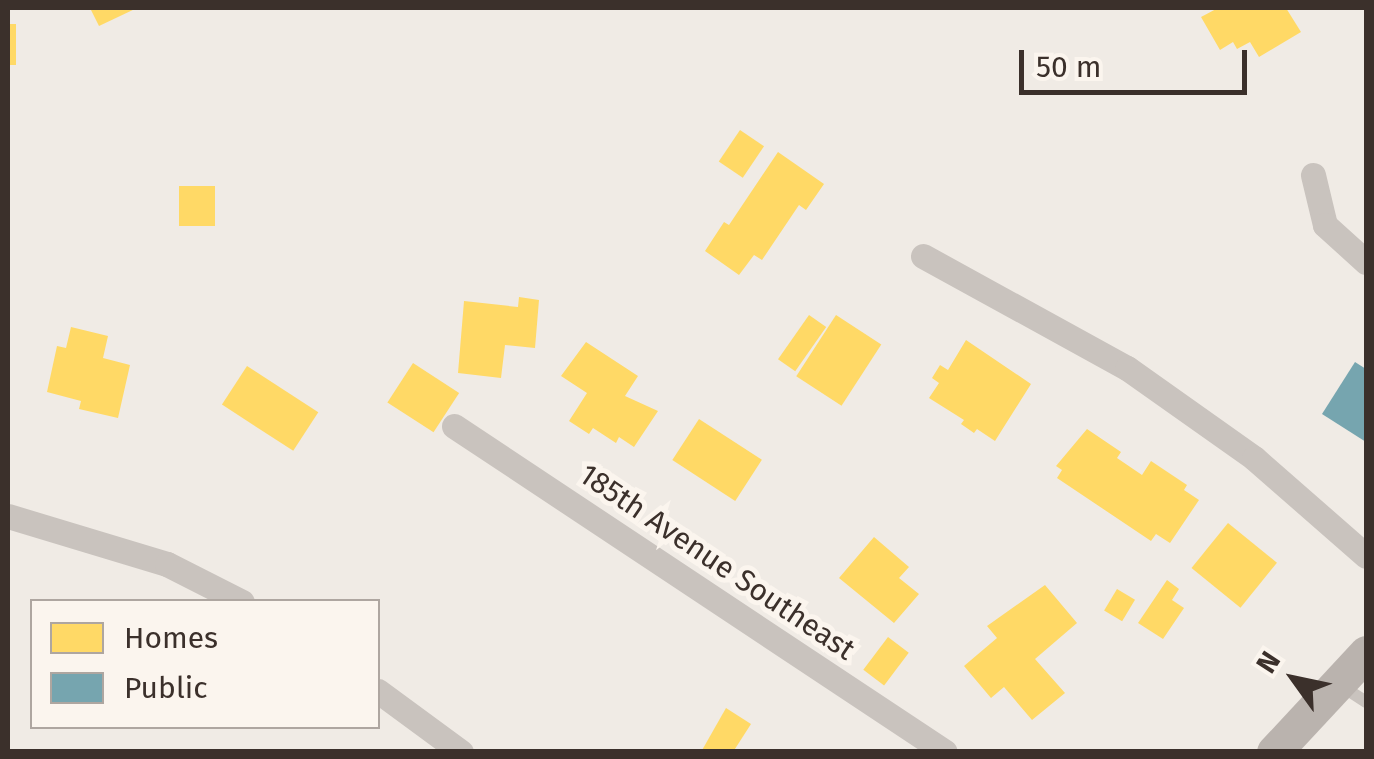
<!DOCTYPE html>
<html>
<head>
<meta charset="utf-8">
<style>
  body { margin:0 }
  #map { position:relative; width:1374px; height:759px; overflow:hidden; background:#f0ebe5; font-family:"Fira Sans",sans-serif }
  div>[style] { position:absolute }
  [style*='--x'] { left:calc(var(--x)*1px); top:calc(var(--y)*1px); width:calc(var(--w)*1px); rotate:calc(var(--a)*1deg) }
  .homes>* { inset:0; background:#ffd966; transform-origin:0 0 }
  .public>* { inset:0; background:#76a5af }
  .lane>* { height:12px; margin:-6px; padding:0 6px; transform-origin:6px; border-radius:6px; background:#c9c3be }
  .street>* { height:25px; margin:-12.5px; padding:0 12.5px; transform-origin:12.5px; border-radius:12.5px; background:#c9c3be }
  .secondary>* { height:35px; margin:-17.5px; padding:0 17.5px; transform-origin:17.5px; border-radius:17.5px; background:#bab3ae }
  span { translate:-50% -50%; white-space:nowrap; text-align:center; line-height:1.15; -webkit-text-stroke:10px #fbf5ee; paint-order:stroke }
  .street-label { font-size:30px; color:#3b302b }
  .frame { position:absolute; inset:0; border:10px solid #3b302b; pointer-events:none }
  .legend { position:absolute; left:30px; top:599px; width:350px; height:130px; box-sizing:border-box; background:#fbf5ee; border:2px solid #aea6a0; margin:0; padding:12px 18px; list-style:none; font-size:30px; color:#3b302b }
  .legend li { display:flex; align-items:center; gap:20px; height:50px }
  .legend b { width:50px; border:2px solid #aea6a0 }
  .north { position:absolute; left:1244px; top:629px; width:100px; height:100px; -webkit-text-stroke:8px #fbf5ee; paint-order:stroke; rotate:303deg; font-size:28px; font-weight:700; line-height:40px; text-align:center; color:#3b302b }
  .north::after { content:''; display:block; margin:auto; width:35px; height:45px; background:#3b302b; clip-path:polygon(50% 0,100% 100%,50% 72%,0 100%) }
  .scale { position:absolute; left:1019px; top:50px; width:228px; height:45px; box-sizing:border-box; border:5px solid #3b302b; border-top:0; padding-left:12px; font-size:30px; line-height:35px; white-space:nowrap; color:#3b302b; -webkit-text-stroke:8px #fbf5ee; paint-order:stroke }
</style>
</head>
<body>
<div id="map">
  <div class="homes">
    <i style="clip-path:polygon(90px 8px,137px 8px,99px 26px)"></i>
    <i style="clip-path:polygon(1218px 8px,1286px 8px,1301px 32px,1259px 57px,1250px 42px,1237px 49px,1233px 42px,1220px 50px,1201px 17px)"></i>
    <i style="left:8px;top:24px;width:8px;height:41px"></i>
    <i style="left:740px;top:130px;width:29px;height:38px;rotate:34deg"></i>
    <i style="clip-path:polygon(778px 152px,824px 184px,806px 210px,799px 205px,762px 260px,754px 255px,739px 275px,705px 251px,724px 222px,729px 225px)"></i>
    <i style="left:179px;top:186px;width:36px;height:40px"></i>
    <i style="clip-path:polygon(519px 297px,539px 300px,535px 348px,505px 345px,501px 378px,458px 373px,464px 301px,518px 307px)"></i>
    <i style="left:809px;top:315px;width:21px;height:54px;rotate:35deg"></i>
    <i style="left:836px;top:315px;width:54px;height:73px;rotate:33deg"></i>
    <i style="clip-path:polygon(71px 327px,108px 336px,103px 358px,130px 365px,118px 418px,79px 409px,81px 401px,47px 392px,57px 346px,66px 348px)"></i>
    <i style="clip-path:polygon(966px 340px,1031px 384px,995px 441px,977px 429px,974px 433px,961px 424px,964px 420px,929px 398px,939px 383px,932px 378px,940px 365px,948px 370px)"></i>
    <i style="clip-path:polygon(586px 342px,638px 376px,625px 396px,658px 411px,634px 447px,619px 437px,616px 443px,593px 428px,589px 434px,569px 421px,587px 393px,561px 376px)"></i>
    <i style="left:413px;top:363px;width:55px;height:47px;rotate:33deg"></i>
    <i style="left:247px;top:366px;width:85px;height:46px;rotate:33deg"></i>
    <i style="left:699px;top:419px;width:75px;height:49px;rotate:33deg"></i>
    <i style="clip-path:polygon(1087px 429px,1121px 452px,1117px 458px,1142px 475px,1151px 461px,1187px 485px,1184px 490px,1199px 500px,1170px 543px,1156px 534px,1151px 541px,1057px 478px,1062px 470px,1056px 466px)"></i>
    <i style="left:1228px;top:523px;width:63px;height:58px;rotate:39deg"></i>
    <i style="clip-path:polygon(874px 537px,909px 567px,899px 578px,919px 594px,894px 623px,839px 578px)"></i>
    <i style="clip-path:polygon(1167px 580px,1179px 589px,1172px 600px,1184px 608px,1163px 639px,1138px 623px)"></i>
    <i style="clip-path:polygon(1045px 585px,1077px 623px,1035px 659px,1065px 693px,1032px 720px,1004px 687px,991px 698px,964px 666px,997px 638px,987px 626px)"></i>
    <i style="left:1117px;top:589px;width:21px;height:25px;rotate:31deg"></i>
    <i style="left:888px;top:637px;width:26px;height:41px;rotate:37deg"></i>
    <i style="clip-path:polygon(726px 708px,751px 724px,733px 752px,701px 752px)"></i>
  </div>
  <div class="public">
    <i style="clip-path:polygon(1355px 362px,1366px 369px,1366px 442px,1322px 414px)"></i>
  </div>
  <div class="lane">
    <i style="--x:1340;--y:685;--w:31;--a:33"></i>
  </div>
  <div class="street">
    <i style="--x:1313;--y:175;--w:51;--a:76.5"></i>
    <i style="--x:1325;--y:225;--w:55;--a:42.1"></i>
    <i style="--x:923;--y:256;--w:233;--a:28.8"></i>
    <i style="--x:1127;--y:368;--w:156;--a:35.3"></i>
    <i style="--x:1254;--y:458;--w:149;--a:41.2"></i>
    <i style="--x:454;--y:426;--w:589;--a:33.58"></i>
    <i style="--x:8;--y:516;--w:166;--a:16.8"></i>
    <i style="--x:167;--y:564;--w:84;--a:26.9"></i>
    <i style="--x:378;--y:691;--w:103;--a:36.3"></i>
  </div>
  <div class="secondary">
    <i style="--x:1274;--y:752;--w:135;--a:-47.1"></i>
  </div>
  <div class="street-label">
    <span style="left:717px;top:562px;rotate:34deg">185th Avenue Southeast</span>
  </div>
  <div class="frame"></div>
  <ul class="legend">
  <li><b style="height:28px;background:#ffd966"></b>Homes</li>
  <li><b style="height:28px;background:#76a5af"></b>Public</li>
  </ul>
  <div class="north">N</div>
  <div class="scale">50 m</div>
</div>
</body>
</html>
